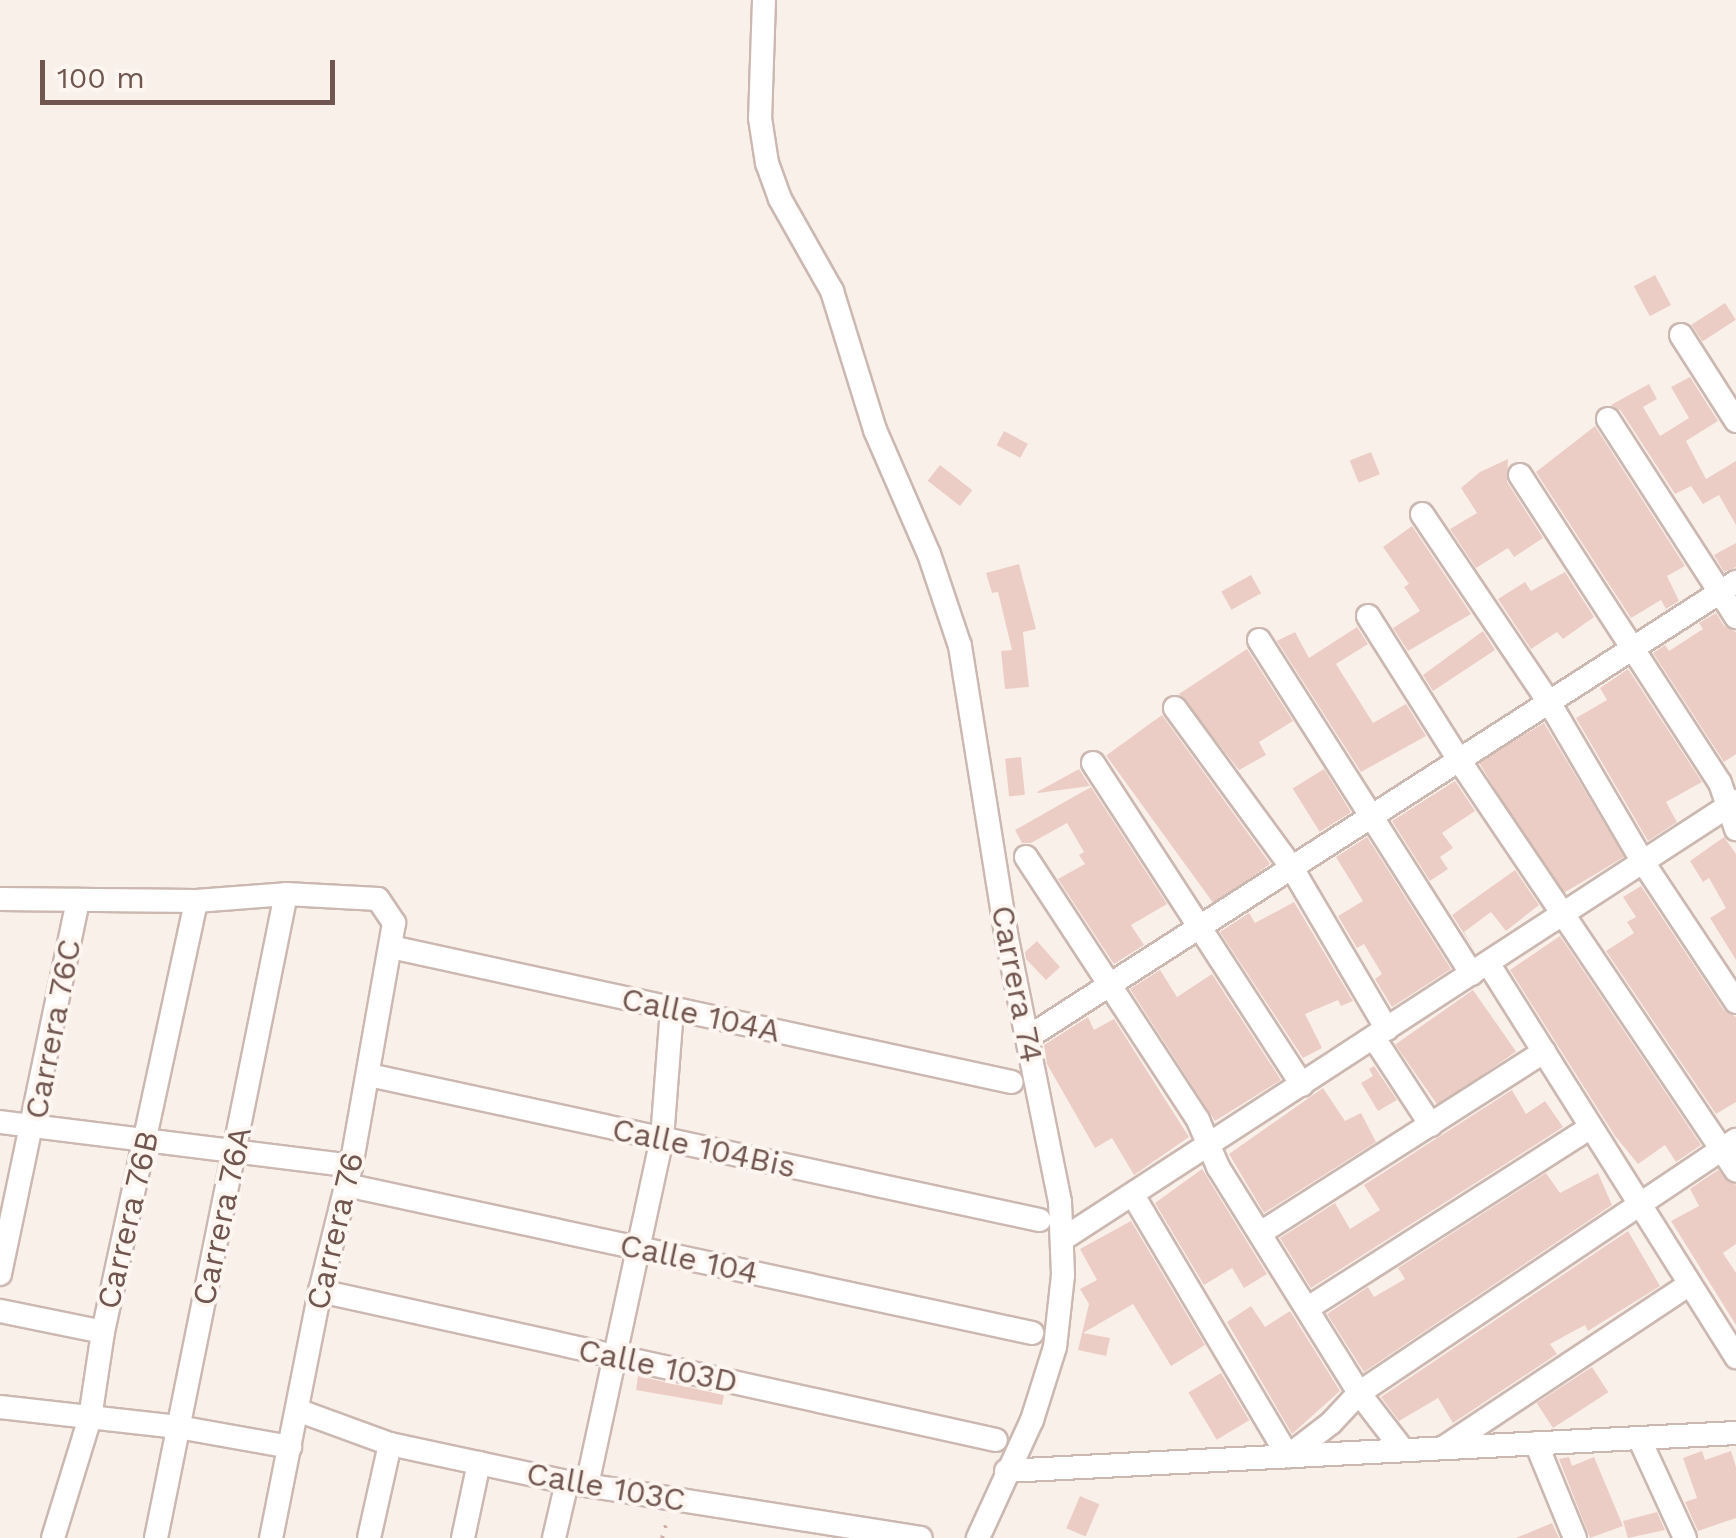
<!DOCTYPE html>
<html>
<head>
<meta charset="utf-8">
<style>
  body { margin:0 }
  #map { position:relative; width:1736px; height:1538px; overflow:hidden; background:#faf0ea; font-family:"Work Sans",sans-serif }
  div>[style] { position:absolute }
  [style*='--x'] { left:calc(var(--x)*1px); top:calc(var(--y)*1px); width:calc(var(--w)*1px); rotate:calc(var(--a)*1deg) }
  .building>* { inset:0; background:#eccdc5; transform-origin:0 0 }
  .path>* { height:4px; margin-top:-2px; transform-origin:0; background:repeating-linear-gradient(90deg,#d1b0a8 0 2.5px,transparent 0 10.5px) }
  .roads { filter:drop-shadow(2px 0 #cbb8b1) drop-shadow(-2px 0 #cbb8b1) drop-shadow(0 2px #cbb8b1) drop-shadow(0 -2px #cbb8b1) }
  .street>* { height:22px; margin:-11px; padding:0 11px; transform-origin:11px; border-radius:11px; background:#fff }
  span { translate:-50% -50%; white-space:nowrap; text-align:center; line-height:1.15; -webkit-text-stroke:8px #fdf5f0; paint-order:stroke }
  .street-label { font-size:32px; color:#715650 }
  .scale { position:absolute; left:40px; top:60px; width:295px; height:45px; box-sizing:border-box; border:5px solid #715650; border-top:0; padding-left:12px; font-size:30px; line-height:35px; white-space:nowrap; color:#715650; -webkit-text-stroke:8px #fdf5f0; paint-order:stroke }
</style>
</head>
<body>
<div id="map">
  <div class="building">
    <i style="left:1655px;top:275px;width:34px;height:24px;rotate:62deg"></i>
    <i style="left:1725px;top:303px;width:20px;height:40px;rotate:57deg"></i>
    <i style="clip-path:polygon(1690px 377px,1718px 421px,1686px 441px,1706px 479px,1736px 461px,1736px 525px,1719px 495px,1703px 504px,1691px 486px,1675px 494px,1621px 411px,1611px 405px,1649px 384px,1657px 399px,1643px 407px,1660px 436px,1689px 418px,1671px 387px)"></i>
    <i style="clip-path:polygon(1595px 426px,1685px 566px,1667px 576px,1679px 601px,1666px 609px,1661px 600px,1631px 618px,1536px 472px)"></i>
    <i style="left:1004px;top:431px;width:27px;height:16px;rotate:28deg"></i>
    <i style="left:1371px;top:452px;width:24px;height:23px;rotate:68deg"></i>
    <i style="clip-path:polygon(1508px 459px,1507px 482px,1543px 538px,1514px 557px,1508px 548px,1476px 568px,1450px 529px,1477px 513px,1461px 488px,1480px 472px)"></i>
    <i style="left:940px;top:465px;width:41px;height:20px;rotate:38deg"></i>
    <i style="clip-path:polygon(1412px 526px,1471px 614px,1408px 651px,1393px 628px,1420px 611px,1404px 587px,1409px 584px,1383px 547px)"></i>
    <i style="clip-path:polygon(1736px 543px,1736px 567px,1724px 572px,1714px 555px)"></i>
    <i style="clip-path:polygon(1019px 564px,1036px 629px,1023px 632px,1029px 687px,1005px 689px,1001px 651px,1012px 650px,998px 592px,992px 593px,986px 573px)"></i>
    <i style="clip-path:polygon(1565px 572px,1594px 617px,1563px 639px,1557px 632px,1531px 649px,1498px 599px,1525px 582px,1531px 591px)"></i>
    <i style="left:1251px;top:575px;width:21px;height:34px;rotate:61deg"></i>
    <i style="clip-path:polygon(1716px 613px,1724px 626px,1736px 632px,1736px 754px,1724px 762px,1653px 653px,1665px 645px,1669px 651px,1703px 629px,1699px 623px)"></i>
    <i style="clip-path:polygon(1357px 627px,1368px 644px,1336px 664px,1373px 723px,1406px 704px,1426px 736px,1361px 772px,1277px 641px,1295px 632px,1309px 658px)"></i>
    <i style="clip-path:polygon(1483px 631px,1495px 650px,1433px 691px,1423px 675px)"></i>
    <i style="clip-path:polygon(1247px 649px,1293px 721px,1259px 742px,1266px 755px,1239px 770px,1179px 694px)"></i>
    <i style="clip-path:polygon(1628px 669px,1702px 782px,1666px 802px,1677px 822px,1648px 841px,1576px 718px,1607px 700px,1600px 688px)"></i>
    <i style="left:1162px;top:715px;width:184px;height:69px;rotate:54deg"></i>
    <i style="left:1544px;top:723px;width:156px;height:76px;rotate:59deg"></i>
    <i style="left:1021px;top:757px;width:38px;height:16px;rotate:84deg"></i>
    <i style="clip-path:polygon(1079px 769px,1090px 786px,1038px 793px,1037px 792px)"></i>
    <i style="left:1324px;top:769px;width:51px;height:37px;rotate:58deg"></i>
    <i style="clip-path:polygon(1455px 781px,1475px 811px,1442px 833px,1453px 848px,1440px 857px,1448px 869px,1430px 881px,1392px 821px)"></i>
    <i style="clip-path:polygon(1091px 787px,1167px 904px,1131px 925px,1144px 945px,1114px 964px,1058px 879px,1085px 864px,1079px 855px,1084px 852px,1067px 823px,1031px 843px,1022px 843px,1015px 830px)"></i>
    <i style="clip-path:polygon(1367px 837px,1451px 969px,1392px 1007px,1375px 979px,1382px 974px,1364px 944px,1357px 948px,1338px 916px,1363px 901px,1336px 857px)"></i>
    <i style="clip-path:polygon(1724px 837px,1736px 854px,1736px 960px,1710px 918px,1726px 908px,1709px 878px,1703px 882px,1690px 861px)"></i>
    <i style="clip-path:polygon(1515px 870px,1539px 905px,1506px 931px,1491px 912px,1464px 932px,1476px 952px,1452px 915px)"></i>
    <i style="clip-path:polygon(1641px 886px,1724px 1010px,1736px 1017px,1736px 1102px,1716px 1114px,1606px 951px,1634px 933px,1627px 922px,1636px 917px,1623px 897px)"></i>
    <i style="clip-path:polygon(1294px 902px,1353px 1001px,1341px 1006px,1338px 1000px,1305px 1014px,1322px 1048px,1303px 1058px,1220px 932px,1249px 913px,1255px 923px)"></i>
    <i style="clip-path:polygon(1560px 936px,1701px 1145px,1676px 1162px,1665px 1145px,1638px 1164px,1615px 1136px,1510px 970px)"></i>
    <i style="clip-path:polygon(1037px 941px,1060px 967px,1046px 980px,1026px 959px,1025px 952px)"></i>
    <i style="clip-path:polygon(1160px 970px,1177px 997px,1212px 974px,1281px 1080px,1215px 1121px,1130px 989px)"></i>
    <i style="left:1473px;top:990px;width:75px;height:95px;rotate:55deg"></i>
    <i style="clip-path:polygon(1088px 1017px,1094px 1030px,1114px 1019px,1189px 1137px,1134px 1175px,1112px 1138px,1095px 1148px,1047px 1064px,1044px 1045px)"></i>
    <i style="clip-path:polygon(1374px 1066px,1397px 1100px,1378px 1111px,1361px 1083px,1373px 1076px,1369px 1069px)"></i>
    <i style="clip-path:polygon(1323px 1088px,1345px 1121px,1361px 1113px,1376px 1142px,1264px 1213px,1229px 1154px)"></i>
    <i style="clip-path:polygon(1512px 1090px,1526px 1114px,1545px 1101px,1563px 1127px,1311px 1288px,1280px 1238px,1335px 1203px,1350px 1229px,1380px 1210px,1364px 1185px)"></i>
    <i style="clip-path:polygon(1202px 1169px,1267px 1274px,1244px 1288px,1232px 1268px,1204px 1285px,1155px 1203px)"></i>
    <i style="clip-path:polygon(1718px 1170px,1736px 1185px,1736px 1244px,1723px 1253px,1736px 1273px,1736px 1325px,1671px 1221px,1699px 1206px,1690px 1189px)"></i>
    <i style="clip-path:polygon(1546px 1173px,1560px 1193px,1598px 1173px,1612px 1205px,1364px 1372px,1327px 1314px,1368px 1287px,1374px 1297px,1405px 1279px,1398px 1268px)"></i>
    <i style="clip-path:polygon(1131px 1221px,1205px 1345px,1171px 1366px,1133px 1304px,1083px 1333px,1110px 1338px,1106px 1356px,1078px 1350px,1089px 1304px,1080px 1289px,1097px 1280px,1080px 1249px)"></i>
    <i style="clip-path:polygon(1628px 1231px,1660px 1286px,1588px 1331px,1585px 1325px,1550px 1344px,1557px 1354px,1453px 1423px,1438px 1398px,1399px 1421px,1381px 1397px)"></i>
    <i style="clip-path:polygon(1251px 1306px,1265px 1327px,1290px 1311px,1340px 1391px,1292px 1434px,1227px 1322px)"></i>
    <i style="left:1592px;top:1367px;width:30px;height:66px;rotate:57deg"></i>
    <i style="left:1221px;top:1373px;width:55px;height:38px;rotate:59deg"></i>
    <i style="clip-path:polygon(638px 1376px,724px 1395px,722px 1405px,636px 1390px)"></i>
    <i style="clip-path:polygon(1702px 1451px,1705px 1460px,1731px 1451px,1736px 1467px,1736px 1518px,1698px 1531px,1685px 1502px,1697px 1498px,1683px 1458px)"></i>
    <i style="clip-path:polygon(1569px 1457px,1572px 1466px,1594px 1457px,1623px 1526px,1590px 1538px,1559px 1459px)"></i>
    <i style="left:1080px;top:1496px;width:21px;height:35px;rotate:23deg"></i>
    <i style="clip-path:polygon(1657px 1512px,1665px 1530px,1628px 1538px,1623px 1521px)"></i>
    <i style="clip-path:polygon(1552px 1523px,1559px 1538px,1516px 1538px)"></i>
  </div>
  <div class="path">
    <i style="--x:662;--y:1538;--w:21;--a:-73"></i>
  </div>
  <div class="roads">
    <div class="street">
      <i style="--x:764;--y:0;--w:118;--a:91.9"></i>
      <i style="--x:760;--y:118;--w:46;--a:81.2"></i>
      <i style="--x:767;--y:163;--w:38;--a:70"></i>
      <i style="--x:780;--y:199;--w:106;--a:60.5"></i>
      <i style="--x:832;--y:291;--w:145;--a:72.8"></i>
      <i style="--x:875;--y:430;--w:135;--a:66.5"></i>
      <i style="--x:929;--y:554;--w:97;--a:71.4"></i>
      <i style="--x:960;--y:646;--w:292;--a:80.9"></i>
      <i style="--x:1006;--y:934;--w:273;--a:78.6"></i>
      <i style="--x:1060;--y:1202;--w:73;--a:87.6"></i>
      <i style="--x:1063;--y:1275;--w:72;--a:96.3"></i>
      <i style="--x:1055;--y:1347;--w:77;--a:107.5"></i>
      <i style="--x:1032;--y:1420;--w:130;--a:114.6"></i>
      <i style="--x:1681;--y:335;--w:102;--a:57.4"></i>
      <i style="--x:1608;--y:419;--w:236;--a:57.1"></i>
      <i style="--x:1520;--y:475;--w:367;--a:57"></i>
      <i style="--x:1720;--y:783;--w:49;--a:70.8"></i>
      <i style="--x:1422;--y:514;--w:227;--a:56"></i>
      <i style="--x:1549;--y:702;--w:186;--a:59.6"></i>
      <i style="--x:1643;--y:862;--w:168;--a:56.4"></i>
      <i style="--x:1368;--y:616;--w:170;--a:57.7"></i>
      <i style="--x:1459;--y:760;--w:495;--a:56"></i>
      <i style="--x:1259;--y:640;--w:396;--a:57.5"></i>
      <i style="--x:1175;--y:708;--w:198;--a:53.8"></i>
      <i style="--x:1292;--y:868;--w:187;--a:59.5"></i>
      <i style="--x:1093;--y:763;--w:384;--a:57"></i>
      <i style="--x:1026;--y:857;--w:314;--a:56.8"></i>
      <i style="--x:1198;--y:1120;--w:51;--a:66.9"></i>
      <i style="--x:1218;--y:1167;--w:266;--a:58"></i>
      <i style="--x:1359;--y:1393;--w:72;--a:52.3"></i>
      <i style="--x:0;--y:899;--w:196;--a:0.6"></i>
      <i style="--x:196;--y:901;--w:90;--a:-4.4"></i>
      <i style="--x:286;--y:894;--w:92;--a:3.1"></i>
      <i style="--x:378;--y:899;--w:29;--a:56"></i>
      <i style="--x:394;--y:923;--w:247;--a:100"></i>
      <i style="--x:351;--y:1166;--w:129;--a:103.9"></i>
      <i style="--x:320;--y:1291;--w:252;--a:101.2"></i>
      <i style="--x:391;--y:947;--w:635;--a:12.28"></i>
      <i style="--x:1488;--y:963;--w:466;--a:57.8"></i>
      <i style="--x:1027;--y:1038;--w:843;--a:-32.75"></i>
      <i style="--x:1374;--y:1038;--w:104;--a:56.8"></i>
      <i style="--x:369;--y:1075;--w:686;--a:12.21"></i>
      <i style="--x:0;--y:1122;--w:354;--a:7.1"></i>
      <i style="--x:346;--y:1185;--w:702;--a:12.17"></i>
      <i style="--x:1133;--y:1195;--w:304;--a:59.3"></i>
      <i style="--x:1288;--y:1456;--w:54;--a:-37.5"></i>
      <i style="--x:1331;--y:1423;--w:41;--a:-47"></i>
      <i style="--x:1359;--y:1393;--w:454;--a:-33.9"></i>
      <i style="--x:1262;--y:1232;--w:335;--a:-32.6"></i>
      <i style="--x:1063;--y:1239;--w:803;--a:-33.06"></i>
      <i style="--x:0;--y:1274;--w:382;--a:-78.2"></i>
      <i style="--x:320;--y:1291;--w:692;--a:12.43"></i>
      <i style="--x:1308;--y:1308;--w:336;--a:-32.6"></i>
      <i style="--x:0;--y:1311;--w:105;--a:11.5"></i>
      <i style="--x:0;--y:1407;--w:179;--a:6.4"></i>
      <i style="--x:178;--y:1427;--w:114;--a:10.1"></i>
      <i style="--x:297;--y:1410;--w:99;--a:20.1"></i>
      <i style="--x:390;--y:1444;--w:181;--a:12.1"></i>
      <i style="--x:567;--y:1482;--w:358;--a:9"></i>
      <i style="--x:1639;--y:1438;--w:110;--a:65.3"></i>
      <i style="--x:1536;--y:1443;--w:103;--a:67.7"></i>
      <i style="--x:1443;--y:1448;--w:296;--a:-33.6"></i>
      <i style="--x:1006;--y:1471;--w:731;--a:-2.98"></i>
      <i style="--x:587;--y:1485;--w:354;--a:-77.8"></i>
      <i style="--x:662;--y:1139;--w:130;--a:-85.6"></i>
      <i style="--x:53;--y:1538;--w:126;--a:-72.9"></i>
      <i style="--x:90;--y:1418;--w:87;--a:-81.4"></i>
      <i style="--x:103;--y:1332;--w:441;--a:-77.8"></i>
      <i style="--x:156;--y:1538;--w:657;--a:-78.59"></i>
      <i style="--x:369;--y:1538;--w:96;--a:-77.4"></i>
      <i style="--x:463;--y:1538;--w:77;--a:-78"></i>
      <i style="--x:554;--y:1538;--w:57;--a:-76.9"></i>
    </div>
  </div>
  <div class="street-label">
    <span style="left:1017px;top:984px;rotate:79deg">Carrera 74</span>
    <span style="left:701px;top:1015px;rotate:12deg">Calle 104A</span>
    <span style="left:53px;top:1029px;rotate:-79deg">Carrera 76C</span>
    <span style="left:704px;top:1148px;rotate:12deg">Calle 104Bis</span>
    <span style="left:222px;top:1216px;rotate:-78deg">Carrera 76A</span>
    <span style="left:128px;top:1220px;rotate:-77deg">Carrera 76B</span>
    <span style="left:335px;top:1231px;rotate:-77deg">Carrera 76</span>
    <span style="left:689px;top:1259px;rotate:12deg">Calle 104</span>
    <span style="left:658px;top:1366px;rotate:12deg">Calle 103D</span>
    <span style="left:606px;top:1487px;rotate:10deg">Calle 103C</span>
  </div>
  <div class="scale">100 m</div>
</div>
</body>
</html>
